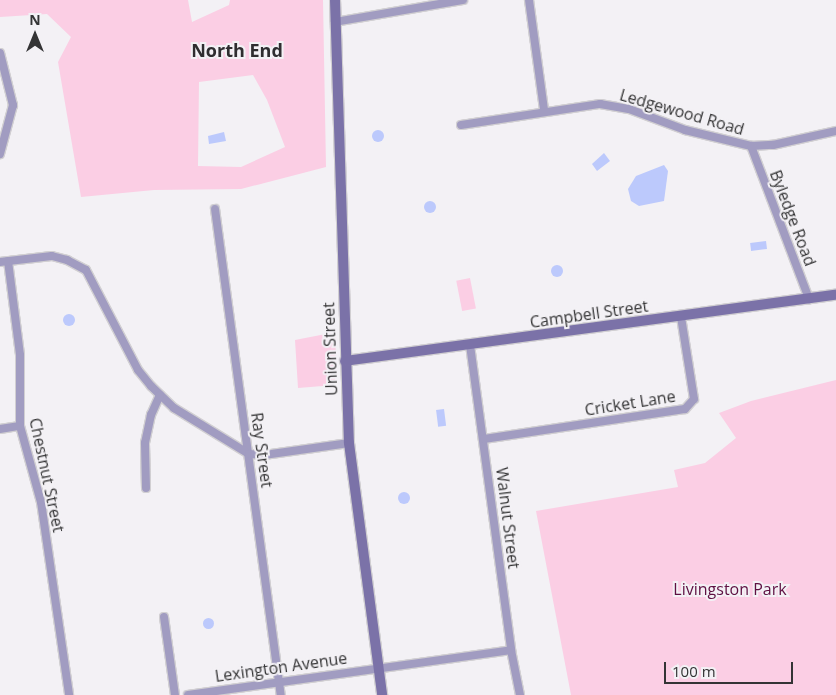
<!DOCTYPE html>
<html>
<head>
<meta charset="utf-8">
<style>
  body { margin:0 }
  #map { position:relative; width:836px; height:695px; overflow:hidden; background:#f3f1f5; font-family:"Open Sans",sans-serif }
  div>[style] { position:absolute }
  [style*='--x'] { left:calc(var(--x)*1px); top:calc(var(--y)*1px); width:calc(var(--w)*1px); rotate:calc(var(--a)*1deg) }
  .green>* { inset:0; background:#fbcee4; transform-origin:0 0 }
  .water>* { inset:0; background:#bcc9fc; transform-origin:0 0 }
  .round { border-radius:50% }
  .roads { filter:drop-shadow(1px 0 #d1cfd2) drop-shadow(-1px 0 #d1cfd2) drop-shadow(0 1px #d1cfd2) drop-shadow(0 -1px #d1cfd2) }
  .street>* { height:8px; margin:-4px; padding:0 4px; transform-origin:4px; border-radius:4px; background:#a19cc1 }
  .secondary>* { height:10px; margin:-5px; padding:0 5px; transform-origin:5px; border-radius:5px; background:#7b72a8 }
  span { translate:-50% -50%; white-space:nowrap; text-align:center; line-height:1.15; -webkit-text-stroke:4px #f3f1f5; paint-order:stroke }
  .street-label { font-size:16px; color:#343435 }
  .park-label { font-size:16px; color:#5e1042 }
  .neighbourhood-label { font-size:18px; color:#2f2d30; font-weight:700 }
  .north { position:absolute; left:10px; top:10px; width:50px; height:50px; -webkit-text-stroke:4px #f3f1f5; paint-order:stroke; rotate:0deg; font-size:14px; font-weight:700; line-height:20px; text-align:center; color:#343435 }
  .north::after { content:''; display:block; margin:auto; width:18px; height:22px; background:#343435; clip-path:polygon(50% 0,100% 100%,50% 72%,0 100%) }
  .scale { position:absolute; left:664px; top:662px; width:129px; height:22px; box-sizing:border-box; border:2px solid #343435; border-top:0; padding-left:6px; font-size:15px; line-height:18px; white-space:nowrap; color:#343435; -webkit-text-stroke:4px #f3f1f5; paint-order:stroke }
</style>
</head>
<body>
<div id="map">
  <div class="green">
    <i style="clip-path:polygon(evenodd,0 0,188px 0,192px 22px,229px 5px,230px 0,323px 0,326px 167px,241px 189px,154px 190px,81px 197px,58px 62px,71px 37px,47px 14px,0 17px,0 0,253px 75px,267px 100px,285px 147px,241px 167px,198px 166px,199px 82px,253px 75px)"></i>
    <i style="left:470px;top:278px;width:31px;height:14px;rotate:79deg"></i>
    <i style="clip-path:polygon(336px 332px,335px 385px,298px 388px,295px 340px)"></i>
    <i style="clip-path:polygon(836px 380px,836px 695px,571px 695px,536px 511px,678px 487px,674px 470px,705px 463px,736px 438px,719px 413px,751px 401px)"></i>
  </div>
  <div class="water">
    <i class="round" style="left:372px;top:130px;width:12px;height:12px"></i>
    <i style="clip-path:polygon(224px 132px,226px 141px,209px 144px,208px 136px)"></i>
    <i style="clip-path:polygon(604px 153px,610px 161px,597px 171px,592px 164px)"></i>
    <i style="clip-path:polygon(664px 165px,668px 171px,664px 201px,639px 206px,631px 201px,628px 189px,636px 176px)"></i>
    <i class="round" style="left:424px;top:201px;width:12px;height:12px"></i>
    <i style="left:766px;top:241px;width:8px;height:16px;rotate:83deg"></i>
    <i class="round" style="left:551px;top:265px;width:12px;height:12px"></i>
    <i class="round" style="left:63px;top:314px;width:12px;height:12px"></i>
    <i style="left:444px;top:409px;width:17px;height:8px;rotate:83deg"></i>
    <i class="round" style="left:398px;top:492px;width:12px;height:12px"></i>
    <i class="round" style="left:202.5px;top:617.5px;width:11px;height:11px"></i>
  </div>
  <div class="roads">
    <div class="street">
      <i style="--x:529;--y:0;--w:111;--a:82.2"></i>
      <i style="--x:335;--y:22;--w:130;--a:-9.8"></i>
      <i style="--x:0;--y:53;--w:54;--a:76"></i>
      <i style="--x:13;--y:105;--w:51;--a:104.9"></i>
      <i style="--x:461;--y:125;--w:141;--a:-8.6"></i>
      <i style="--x:600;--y:104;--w:29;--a:10"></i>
      <i style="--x:629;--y:109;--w:60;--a:20.6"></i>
      <i style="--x:685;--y:130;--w:68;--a:13.6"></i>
      <i style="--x:751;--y:146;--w:22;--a:-3"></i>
      <i style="--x:773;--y:145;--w:65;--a:-12.5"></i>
      <i style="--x:751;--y:146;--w:164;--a:69.2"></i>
      <i style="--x:215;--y:209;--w:490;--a:82.3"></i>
      <i style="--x:8;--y:261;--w:95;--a:82.7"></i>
      <i style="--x:20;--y:355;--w:71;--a:90"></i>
      <i style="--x:20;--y:426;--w:79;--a:74.6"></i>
      <i style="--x:41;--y:502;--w:195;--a:81.7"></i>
      <i style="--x:0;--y:262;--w:52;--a:-6.6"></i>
      <i style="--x:52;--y:256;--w:16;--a:15"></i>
      <i style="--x:67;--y:260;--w:21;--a:28"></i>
      <i style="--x:86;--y:270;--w:113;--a:62.5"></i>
      <i style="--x:138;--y:370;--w:21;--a:51"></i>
      <i style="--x:151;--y:386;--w:32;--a:44"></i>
      <i style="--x:174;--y:408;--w:88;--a:31.5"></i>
      <i style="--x:249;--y:454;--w:15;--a:4"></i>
      <i style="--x:264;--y:455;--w:86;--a:-8"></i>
      <i style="--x:470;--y:345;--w:308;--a:82.3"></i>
      <i style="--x:511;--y:650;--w:46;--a:78.7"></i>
      <i style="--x:0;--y:429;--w:20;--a:-9"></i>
      <i style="--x:484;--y:439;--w:203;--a:-8.5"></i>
      <i style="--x:685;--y:409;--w:13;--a:-48"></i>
      <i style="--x:694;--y:399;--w:83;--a:-99"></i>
      <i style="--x:146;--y:488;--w:45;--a:-91.3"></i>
      <i style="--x:145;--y:443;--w:29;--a:-78"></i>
      <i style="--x:151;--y:415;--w:22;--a:-66"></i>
      <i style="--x:164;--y:617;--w:79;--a:82"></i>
      <i style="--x:188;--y:695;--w:326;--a:-7.9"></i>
    </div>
    <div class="secondary">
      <i style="--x:335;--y:0;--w:443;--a:88.2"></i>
      <i style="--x:349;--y:443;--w:254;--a:82.5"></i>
      <i style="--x:345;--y:361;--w:495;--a:-7.7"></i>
    </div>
  </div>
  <div class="street-label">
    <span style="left:682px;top:112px;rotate:16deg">Ledgewood Road</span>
    <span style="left:793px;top:218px;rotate:69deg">Byledge Road</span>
    <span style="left:589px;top:314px;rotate:-8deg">Campbell Street</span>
    <span style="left:330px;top:349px;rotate:-92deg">Union Street</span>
    <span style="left:630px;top:403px;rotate:-9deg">Cricket Lane</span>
    <span style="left:262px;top:450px;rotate:82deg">Ray Street</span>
    <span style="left:47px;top:475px;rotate:78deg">Chestnut Street</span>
    <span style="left:508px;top:518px;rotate:83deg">Walnut Street</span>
    <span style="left:281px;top:667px;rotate:-8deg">Lexington Avenue</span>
  </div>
  <div class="park-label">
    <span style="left:730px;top:589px">Livingston Park</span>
  </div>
  <div class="neighbourhood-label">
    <span style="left:237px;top:50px">North End</span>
  </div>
  <div class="north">N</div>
  <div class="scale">100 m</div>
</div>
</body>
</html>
